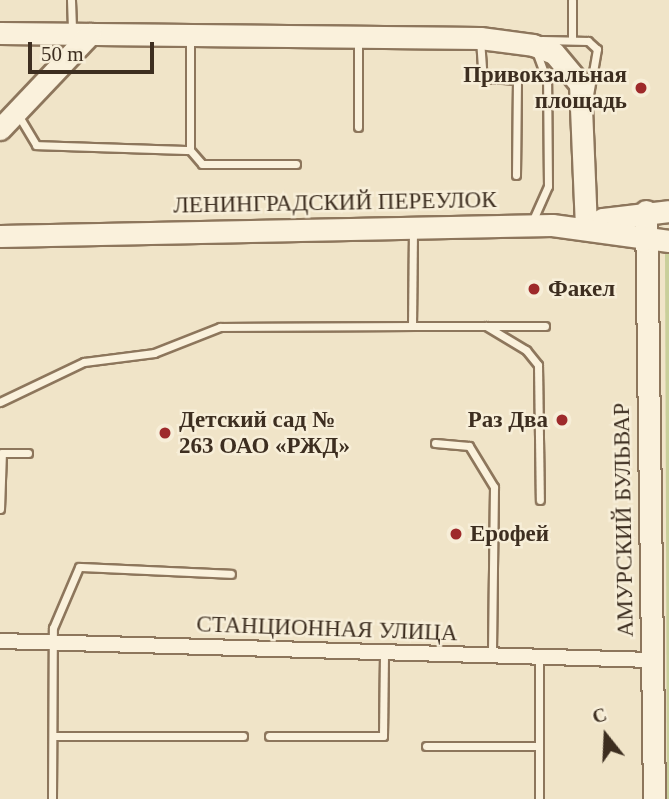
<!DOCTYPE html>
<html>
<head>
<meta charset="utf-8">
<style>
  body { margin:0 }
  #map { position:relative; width:669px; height:799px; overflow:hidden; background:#f0e4c8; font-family:"Times New Roman",serif }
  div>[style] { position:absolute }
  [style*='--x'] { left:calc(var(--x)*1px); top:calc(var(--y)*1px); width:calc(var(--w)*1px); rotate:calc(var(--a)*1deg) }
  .green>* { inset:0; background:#c9cf9b }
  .roads { filter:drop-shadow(2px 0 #8d765c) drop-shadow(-2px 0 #8d765c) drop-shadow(0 2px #8d765c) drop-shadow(0 -2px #8d765c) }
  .lane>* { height:7px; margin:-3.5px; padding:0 3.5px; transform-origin:3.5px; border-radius:3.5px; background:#faf1dc }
  .street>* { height:14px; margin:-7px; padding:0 7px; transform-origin:7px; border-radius:7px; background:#faf1dc }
  .secondary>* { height:21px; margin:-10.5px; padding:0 10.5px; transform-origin:10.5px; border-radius:10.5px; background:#faf1dc }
  .dots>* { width:19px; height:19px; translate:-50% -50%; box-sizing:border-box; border:4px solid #f7eed8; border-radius:50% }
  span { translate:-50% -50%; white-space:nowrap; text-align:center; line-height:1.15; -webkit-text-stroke:5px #f7eed8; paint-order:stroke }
  .poi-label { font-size:23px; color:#3d2e20; font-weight:700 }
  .right { translate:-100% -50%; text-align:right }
  .left { translate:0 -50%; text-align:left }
  .street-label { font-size:23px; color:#3d2e20 }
  .north { position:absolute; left:571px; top:701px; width:70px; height:70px; -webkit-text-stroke:5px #f7eed8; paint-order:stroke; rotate:342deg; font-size:19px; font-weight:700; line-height:28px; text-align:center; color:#3d2e20 }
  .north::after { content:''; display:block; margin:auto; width:24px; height:32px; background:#3d2e20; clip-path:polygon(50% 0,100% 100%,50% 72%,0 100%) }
  .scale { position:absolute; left:28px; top:42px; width:126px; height:32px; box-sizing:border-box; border:4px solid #3d2e20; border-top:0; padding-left:9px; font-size:21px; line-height:24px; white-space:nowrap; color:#3d2e20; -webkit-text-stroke:5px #f7eed8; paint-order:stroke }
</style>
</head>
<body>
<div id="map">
  <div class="green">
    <i style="clip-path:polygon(665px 252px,669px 252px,669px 799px,667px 799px)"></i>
  </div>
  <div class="roads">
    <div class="lane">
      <i style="--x:71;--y:0;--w:31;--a:88"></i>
      <i style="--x:480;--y:39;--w:39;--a:86"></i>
      <i style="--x:483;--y:78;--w:34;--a:3"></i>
      <i style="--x:517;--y:80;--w:95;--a:90.6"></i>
      <i style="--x:542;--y:40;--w:46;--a:1.2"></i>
      <i style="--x:588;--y:41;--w:12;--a:42"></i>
      <i style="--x:597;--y:49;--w:47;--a:99.9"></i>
      <i style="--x:572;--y:40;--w:40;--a:-90"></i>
      <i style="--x:17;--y:113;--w:37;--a:59"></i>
      <i style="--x:36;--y:145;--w:154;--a:1.9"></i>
      <i style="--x:190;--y:150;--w:111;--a:-90"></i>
      <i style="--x:358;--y:127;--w:89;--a:-90"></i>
      <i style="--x:190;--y:150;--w:18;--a:49"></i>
      <i style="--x:202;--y:164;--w:94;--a:0"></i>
      <i style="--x:532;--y:222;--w:39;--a:-66"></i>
      <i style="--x:548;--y:186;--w:105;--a:-90.5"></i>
      <i style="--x:547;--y:81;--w:32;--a:-110"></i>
      <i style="--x:412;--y:326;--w:133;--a:0"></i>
      <i style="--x:486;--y:326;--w:47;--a:31"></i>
      <i style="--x:526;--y:350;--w:19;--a:51"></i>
      <i style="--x:538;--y:365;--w:135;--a:89.2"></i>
      <i style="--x:0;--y:402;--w:93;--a:-25.5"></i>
      <i style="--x:84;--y:362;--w:71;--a:-7.3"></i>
      <i style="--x:154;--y:353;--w:71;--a:-21.5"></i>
      <i style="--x:220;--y:327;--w:192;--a:-0.3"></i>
      <i style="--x:412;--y:326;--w:97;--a:-89.4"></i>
      <i style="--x:435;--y:443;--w:34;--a:5"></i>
      <i style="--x:469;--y:446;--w:48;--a:58.6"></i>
      <i style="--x:494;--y:487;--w:168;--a:90.7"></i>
      <i style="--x:0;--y:509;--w:56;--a:-88"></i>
      <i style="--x:2;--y:453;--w:26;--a:0"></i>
      <i style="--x:53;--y:736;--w:190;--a:0"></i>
      <i style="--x:269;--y:736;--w:114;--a:0"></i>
      <i style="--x:383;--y:736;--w:82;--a:-89.3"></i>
      <i style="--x:426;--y:746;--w:113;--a:0"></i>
      <i style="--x:52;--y:799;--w:171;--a:-89.7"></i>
      <i style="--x:53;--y:628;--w:66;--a:-66.9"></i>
      <i style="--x:79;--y:567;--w:152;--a:2.6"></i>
      <i style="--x:539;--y:799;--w:141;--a:-90"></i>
    </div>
    <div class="street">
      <i style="--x:0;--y:641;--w:652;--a:1.67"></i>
    </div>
    <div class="secondary">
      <i style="--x:0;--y:33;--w:480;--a:0.6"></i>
      <i style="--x:480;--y:38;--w:53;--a:7.5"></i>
      <i style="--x:533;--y:45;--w:22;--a:21"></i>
      <i style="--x:554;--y:53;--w:40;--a:50"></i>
      <i style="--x:580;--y:84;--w:144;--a:87.6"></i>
      <i style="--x:0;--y:129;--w:131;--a:-46.5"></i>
      <i style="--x:646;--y:211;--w:588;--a:89.22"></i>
      <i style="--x:586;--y:228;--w:19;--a:-28"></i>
      <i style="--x:603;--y:219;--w:66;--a:-6.9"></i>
      <i style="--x:0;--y:236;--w:552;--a:-1.14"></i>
      <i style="--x:552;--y:225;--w:118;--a:7.8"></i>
    </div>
  </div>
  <div class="dots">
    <i style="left:641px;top:88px;background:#9e2a2b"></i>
    <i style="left:534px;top:289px;background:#9e2a2b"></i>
    <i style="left:562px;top:420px;background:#9e2a2b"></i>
    <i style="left:165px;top:433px;background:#9e2a2b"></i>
    <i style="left:456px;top:534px;background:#9e2a2b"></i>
  </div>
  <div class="poi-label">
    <span class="right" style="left:627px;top:88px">Привокзальная<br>площадь</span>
    <span class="left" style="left:548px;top:289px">Факел</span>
    <span class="left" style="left:179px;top:433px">Детский сад №<br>263 ОАО «РЖД»</span>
    <span class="right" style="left:548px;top:420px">Раз Два</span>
    <span class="left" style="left:470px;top:534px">Ерофей</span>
  </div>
  <div class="street-label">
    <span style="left:335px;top:203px;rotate:-1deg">ЛЕНИНГРАДСКИЙ ПЕРЕУЛОК</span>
    <span style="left:624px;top:520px;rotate:-91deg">АМУРСКИЙ БУЛЬВАР</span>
    <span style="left:327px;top:629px;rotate:2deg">СТАНЦИОННАЯ УЛИЦА</span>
  </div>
  <div class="north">С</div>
  <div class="scale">50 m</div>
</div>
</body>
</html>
